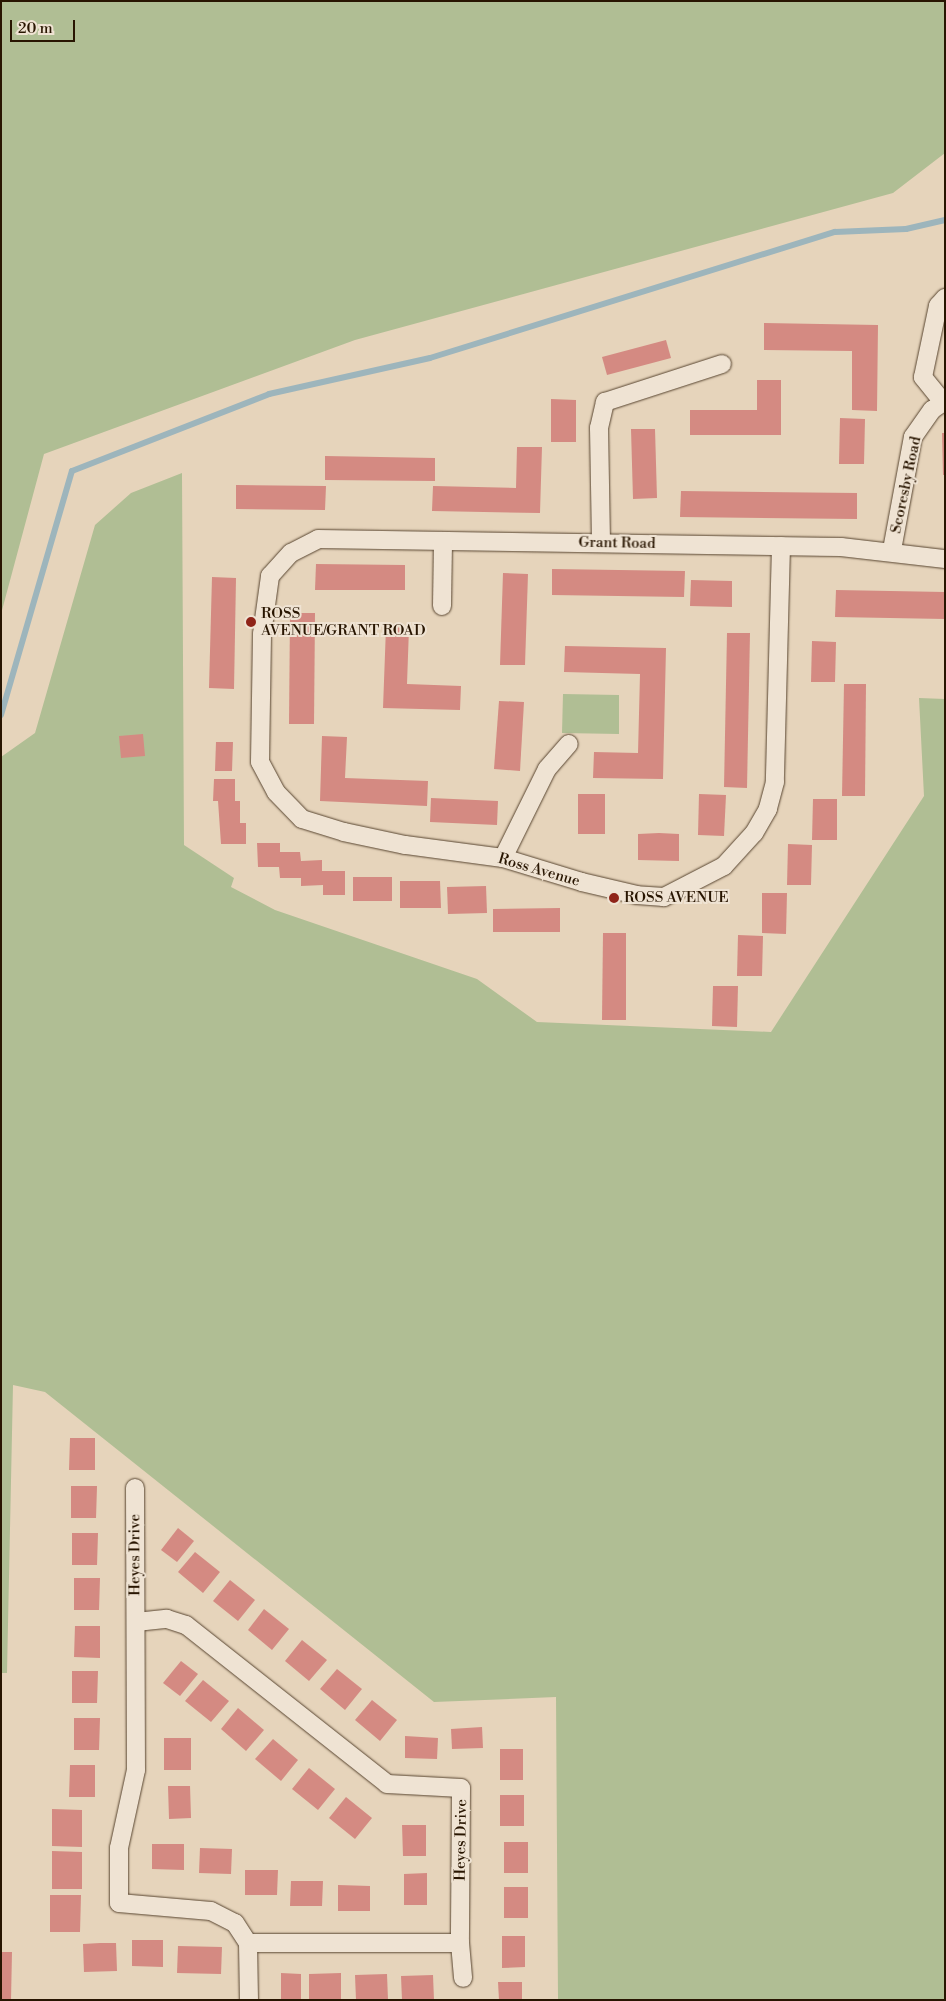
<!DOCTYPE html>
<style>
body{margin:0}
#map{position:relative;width:946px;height:2001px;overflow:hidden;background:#e6d4bb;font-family:"Libre Bodoni",serif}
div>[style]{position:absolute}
.green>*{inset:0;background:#b0be94}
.stream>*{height:6px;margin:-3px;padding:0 3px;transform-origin:3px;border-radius:3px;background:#9db5bc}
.building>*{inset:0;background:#d48a82}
.roads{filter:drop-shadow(0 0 1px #584530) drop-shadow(0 0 1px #584530)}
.minor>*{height:18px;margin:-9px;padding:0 9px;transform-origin:9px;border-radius:9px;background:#efe3d3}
.dots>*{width:14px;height:14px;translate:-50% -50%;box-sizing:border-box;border:2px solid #efe3d3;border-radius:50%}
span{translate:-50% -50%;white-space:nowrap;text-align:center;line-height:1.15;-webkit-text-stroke:4px #efe3d3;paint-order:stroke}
.street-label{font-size:15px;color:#281501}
.poi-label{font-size:15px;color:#281501}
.left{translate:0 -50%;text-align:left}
.frame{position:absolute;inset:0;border:2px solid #281501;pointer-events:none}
.scale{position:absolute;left:10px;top:20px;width:65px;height:22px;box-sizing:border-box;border:2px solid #281501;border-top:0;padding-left:6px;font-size:15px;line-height:18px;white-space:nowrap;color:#281501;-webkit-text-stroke:4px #efe3d3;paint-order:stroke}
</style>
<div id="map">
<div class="green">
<div style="clip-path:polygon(1px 1px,945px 1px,945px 153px,893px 193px,355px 340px,44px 454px,1px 614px)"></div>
<div style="clip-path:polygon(182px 473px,184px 845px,234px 878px,231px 887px,275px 910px,477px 979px,537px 1022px,771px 1032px,924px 796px,919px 698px,945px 699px,945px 2000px,558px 2000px,556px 1697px,434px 1702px,45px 1392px,13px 1385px,7px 1673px,1px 1673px,1px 757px,35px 733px,95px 525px,131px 493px)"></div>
<div style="clip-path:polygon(563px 694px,619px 695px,619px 734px,562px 733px)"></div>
</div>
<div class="stream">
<div style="left:1px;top:715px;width:254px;rotate:-73.8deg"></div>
<div style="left:72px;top:471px;width:212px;rotate:-21.3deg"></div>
<div style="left:269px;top:394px;width:165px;rotate:-12.6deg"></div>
<div style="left:430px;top:358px;width:424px;rotate:-17.3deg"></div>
<div style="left:835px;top:232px;width:71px;rotate:-2.4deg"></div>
<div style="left:906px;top:229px;width:40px;rotate:-13deg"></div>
</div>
<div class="building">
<div style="clip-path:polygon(764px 323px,878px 325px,877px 411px,852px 410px,852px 351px,764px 350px)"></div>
<div style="clip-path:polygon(666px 340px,671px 358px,607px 375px,602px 357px)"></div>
<div style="clip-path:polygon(757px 380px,781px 380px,781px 435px,690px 435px,690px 410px,757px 410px)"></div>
<div style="clip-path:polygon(551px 399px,576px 400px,576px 442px,551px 442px)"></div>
<div style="clip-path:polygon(840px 418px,865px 419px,864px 464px,839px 464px)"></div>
<div style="clip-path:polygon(631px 429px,655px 429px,657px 498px,633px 499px)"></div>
<div style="clip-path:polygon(942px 433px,945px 433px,945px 475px,943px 475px)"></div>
<div style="clip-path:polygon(517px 447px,542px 447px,540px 513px,432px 511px,433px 486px,516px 488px)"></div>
<div style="clip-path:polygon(325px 456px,435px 458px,435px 481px,325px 480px)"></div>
<div style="clip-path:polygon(236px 485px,326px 486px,325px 510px,236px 509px)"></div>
<div style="clip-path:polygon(681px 491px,857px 493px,857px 519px,680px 517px)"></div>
<div style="clip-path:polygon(316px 564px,405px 565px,405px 590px,315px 590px)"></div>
<div style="clip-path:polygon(552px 569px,685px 571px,684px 597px,552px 595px)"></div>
<div style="clip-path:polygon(503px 573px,528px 574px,525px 665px,500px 665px)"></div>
<div style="clip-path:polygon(212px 577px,236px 578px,234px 689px,209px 688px)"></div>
<div style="clip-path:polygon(691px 580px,732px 581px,732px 607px,690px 606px)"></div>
<div style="clip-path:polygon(836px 590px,945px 592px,945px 619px,835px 617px)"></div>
<div style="clip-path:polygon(290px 613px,315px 613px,314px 724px,289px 724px)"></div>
<div style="clip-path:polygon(386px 627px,409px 628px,407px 684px,461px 686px,460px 710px,383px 708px)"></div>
<div style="clip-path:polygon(727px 633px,750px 633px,747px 788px,724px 787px)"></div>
<div style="clip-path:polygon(812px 641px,836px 642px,835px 682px,811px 682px)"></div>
<div style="clip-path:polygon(565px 646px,666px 648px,663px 779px,593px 778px,594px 752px,638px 753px,640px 674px,564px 672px)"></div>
<div style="clip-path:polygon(844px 684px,866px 684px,865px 796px,842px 796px)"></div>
<div style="clip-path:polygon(499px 701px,524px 702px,520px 771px,494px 769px)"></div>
<div style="clip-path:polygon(143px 734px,145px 756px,121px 758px,119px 736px)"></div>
<div style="clip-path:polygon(322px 736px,347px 737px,345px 778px,428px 781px,427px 806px,320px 801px)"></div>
<div style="clip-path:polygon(216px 742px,233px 742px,232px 771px,215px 771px)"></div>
<div style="clip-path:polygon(214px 779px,235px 779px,235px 801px,240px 801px,240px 823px,246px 823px,246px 844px,221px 844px,218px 801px,213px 801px)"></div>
<div style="clip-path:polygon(578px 794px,605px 794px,605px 834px,578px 834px)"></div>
<div style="clip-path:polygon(699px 794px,726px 795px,724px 836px,698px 835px)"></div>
<div style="clip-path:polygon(431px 798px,498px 801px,497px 825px,430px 822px)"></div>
<div style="clip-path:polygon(813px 799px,837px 799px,837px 840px,812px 840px)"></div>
<div style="clip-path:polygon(659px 833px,679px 834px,679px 861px,638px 860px,638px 834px)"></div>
<div style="clip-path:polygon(257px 843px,280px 843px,280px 852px,300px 852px,301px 861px,322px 860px,322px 871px,345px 871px,345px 895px,323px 895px,323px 885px,301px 886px,301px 878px,280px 878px,279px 867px,258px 867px)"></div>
<div style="clip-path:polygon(788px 844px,812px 845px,811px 885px,787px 885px)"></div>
<div style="clip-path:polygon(353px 877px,392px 877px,392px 901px,353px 901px)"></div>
<div style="clip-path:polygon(400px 881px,440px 881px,441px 908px,400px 908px)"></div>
<div style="clip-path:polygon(486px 886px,487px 913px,448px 914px,447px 887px)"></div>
<div style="clip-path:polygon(762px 893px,787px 893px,786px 934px,762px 933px)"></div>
<div style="clip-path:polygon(560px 908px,560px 932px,493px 932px,493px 909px)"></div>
<div style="clip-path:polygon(603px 933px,626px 933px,626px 1020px,602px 1020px)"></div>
<div style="clip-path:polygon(738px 935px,763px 936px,762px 976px,737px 976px)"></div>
<div style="clip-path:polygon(713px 986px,738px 986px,737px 1027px,712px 1026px)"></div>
<div style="clip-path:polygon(70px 1438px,95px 1438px,95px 1470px,69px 1470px)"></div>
<div style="clip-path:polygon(71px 1486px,97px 1486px,96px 1518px,71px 1518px)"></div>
<div style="clip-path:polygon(178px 1528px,194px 1541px,177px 1562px,161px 1550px)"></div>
<div style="clip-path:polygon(72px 1533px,98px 1533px,97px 1565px,72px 1565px)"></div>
<div style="clip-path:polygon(195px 1552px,220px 1572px,203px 1593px,178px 1572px)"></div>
<div style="clip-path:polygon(74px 1578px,100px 1578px,99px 1610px,74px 1610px)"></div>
<div style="clip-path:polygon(230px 1580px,255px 1600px,238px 1621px,213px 1601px)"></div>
<div style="clip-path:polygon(264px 1609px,289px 1629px,272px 1650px,248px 1630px)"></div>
<div style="clip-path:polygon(75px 1626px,100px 1626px,100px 1658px,74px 1657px)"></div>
<div style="clip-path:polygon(302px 1640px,327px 1660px,309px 1681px,285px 1661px)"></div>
<div style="clip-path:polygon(181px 1661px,198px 1674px,180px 1696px,163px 1683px)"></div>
<div style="clip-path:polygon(337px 1669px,362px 1689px,345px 1710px,320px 1689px)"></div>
<div style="clip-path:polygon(72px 1671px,98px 1671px,97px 1703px,72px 1703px)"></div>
<div style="clip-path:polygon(203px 1680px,229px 1701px,211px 1722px,185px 1701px)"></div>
<div style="clip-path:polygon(372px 1700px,397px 1720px,380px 1741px,355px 1720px)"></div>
<div style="clip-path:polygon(238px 1708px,264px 1730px,246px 1751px,221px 1729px)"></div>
<div style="clip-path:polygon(74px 1718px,100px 1718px,99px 1750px,74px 1750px)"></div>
<div style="clip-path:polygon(482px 1727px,483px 1748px,452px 1749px,451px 1729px)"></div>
<div style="clip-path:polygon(405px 1736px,438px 1738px,437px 1759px,405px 1758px)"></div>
<div style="clip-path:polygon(164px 1738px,191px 1738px,191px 1770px,164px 1770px)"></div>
<div style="clip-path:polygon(273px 1739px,298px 1760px,281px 1781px,255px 1759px)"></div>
<div style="clip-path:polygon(500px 1749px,523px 1749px,523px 1780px,500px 1780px)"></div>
<div style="clip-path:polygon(70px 1765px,95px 1765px,95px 1797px,69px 1797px)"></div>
<div style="clip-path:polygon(309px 1768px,335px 1789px,318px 1810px,292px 1789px)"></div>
<div style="clip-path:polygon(168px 1786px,190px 1786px,191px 1818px,169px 1819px)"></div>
<div style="clip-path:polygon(500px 1795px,524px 1795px,524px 1826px,500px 1826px)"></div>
<div style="clip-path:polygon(346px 1797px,372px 1818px,355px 1839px,329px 1818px)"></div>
<div style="clip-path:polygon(52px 1809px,82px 1810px,82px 1847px,52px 1846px)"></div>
<div style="clip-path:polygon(402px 1825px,426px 1825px,426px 1856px,403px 1856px)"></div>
<div style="clip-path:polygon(504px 1842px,528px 1842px,528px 1873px,504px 1873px)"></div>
<div style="clip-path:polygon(152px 1844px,184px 1844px,184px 1870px,152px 1869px)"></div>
<div style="clip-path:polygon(200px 1848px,232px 1849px,231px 1874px,199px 1873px)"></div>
<div style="clip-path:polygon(52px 1851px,82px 1852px,82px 1889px,52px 1889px)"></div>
<div style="clip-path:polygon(245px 1870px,278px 1870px,277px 1895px,245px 1895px)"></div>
<div style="clip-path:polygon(427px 1873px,427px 1905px,404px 1905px,404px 1874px)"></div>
<div style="clip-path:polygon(291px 1881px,323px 1881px,322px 1906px,290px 1906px)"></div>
<div style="clip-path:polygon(338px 1885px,370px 1886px,370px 1911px,338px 1911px)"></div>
<div style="clip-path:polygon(504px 1887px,528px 1887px,528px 1918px,504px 1918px)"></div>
<div style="clip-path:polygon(50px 1895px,81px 1895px,80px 1932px,50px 1932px)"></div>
<div style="clip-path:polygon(502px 1936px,525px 1936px,525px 1967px,502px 1968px)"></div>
<div style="clip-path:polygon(132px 1940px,163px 1940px,163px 1967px,132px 1966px)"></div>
<div style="clip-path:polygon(100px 1943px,116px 1943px,117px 1971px,84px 1972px,83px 1944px)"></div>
<div style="clip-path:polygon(178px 1946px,222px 1947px,221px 1974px,177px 1973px)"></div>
<div style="clip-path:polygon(1px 1952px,12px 1952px,11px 2000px,1px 2000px)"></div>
<div style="clip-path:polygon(281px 1973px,301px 1974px,301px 2000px,281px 2000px)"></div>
<div style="clip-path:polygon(341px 1973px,341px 2000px,309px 2000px,309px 1974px)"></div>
<div style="clip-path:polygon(387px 1974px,388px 2000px,356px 2000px,355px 1975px)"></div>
<div style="clip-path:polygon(433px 1975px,434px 2000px,402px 2000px,401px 1976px)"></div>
<div style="clip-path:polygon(498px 1982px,522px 1982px,522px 2000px,499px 2000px)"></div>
</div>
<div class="roads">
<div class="minor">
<div style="left:943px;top:402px;width:32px;rotate:-129deg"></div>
<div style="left:923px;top:377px;width:73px;rotate:-78.1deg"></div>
<div style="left:938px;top:306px;width:11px;rotate:-49deg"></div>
<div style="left:601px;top:542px;width:114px;rotate:-91deg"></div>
<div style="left:599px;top:428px;width:27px;rotate:-77deg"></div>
<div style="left:605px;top:402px;width:123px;rotate:-18deg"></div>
<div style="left:781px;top:546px;width:236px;rotate:91.5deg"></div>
<div style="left:775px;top:782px;width:28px;rotate:105deg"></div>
<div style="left:768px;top:809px;width:28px;rotate:120deg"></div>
<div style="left:754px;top:833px;width:45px;rotate:132.3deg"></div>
<div style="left:724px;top:866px;width:68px;rotate:152.7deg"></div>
<div style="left:664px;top:897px;width:27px;rotate:-176deg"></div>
<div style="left:637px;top:895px;width:57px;rotate:-166.7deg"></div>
<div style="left:582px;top:882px;width:83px;rotate:-163.1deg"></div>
<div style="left:503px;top:858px;width:99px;rotate:-172.4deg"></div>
<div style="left:405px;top:845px;width:62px;rotate:-168deg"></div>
<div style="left:344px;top:832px;width:44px;rotate:-162.8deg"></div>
<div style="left:302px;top:819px;width:37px;rotate:-134deg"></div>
<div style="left:276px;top:792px;width:34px;rotate:-118deg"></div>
<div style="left:260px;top:762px;width:128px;rotate:-89.1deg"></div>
<div style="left:262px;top:634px;width:59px;rotate:-82.1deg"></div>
<div style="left:270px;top:576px;width:31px;rotate:-48deg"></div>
<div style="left:291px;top:553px;width:30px;rotate:-27deg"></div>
<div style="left:318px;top:539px;width:523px;rotate:0.88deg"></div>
<div style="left:841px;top:547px;width:105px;rotate:6.6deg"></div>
<div style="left:892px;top:550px;width:115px;rotate:-79.5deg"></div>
<div style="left:913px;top:437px;width:33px;rotate:-55deg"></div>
<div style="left:932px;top:410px;width:16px;rotate:-35deg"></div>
<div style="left:442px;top:606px;width:65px;rotate:-89.1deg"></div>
<div style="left:503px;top:858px;width:99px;rotate:-63.7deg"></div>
<div style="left:547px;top:769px;width:33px;rotate:-49deg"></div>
<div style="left:135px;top:1488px;width:282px;rotate:89.8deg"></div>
<div style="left:136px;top:1770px;width:80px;rotate:102.3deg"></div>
<div style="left:119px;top:1848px;width:55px;rotate:90deg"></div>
<div style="left:119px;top:1903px;width:92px;rotate:5deg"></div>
<div style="left:211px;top:1911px;width:27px;rotate:27deg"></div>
<div style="left:235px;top:1923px;width:24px;rotate:57deg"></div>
<div style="left:248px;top:1943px;width:57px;rotate:89deg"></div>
<div style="left:136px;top:1622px;width:31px;rotate:-6deg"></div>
<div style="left:167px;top:1619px;width:20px;rotate:18deg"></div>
<div style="left:186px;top:1625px;width:256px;rotate:38.3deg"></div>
<div style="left:387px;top:1784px;width:74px;rotate:3.1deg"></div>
<div style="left:461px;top:1788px;width:155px;rotate:90.4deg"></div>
<div style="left:460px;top:1943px;width:35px;rotate:85deg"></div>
<div style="left:248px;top:1943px;width:212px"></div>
</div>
</div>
<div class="dots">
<div style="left:251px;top:622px;background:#8f2418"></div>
<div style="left:614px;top:898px;background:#8f2418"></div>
</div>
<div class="street-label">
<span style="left:906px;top:485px;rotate:-78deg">Scoresby Road</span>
<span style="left:617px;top:543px;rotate:1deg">Grant Road</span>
<span style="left:539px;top:870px;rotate:16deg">Ross Avenue</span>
<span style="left:135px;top:1555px;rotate:-90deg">Heyes Drive</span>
<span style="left:461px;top:1840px;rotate:-89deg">Heyes Drive</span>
</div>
<div class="poi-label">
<span class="left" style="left:261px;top:622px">ROSS<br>AVENUE/GRANT ROAD</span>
<span class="left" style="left:624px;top:898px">ROSS AVENUE</span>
</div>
<div class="frame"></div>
<div class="scale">20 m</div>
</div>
